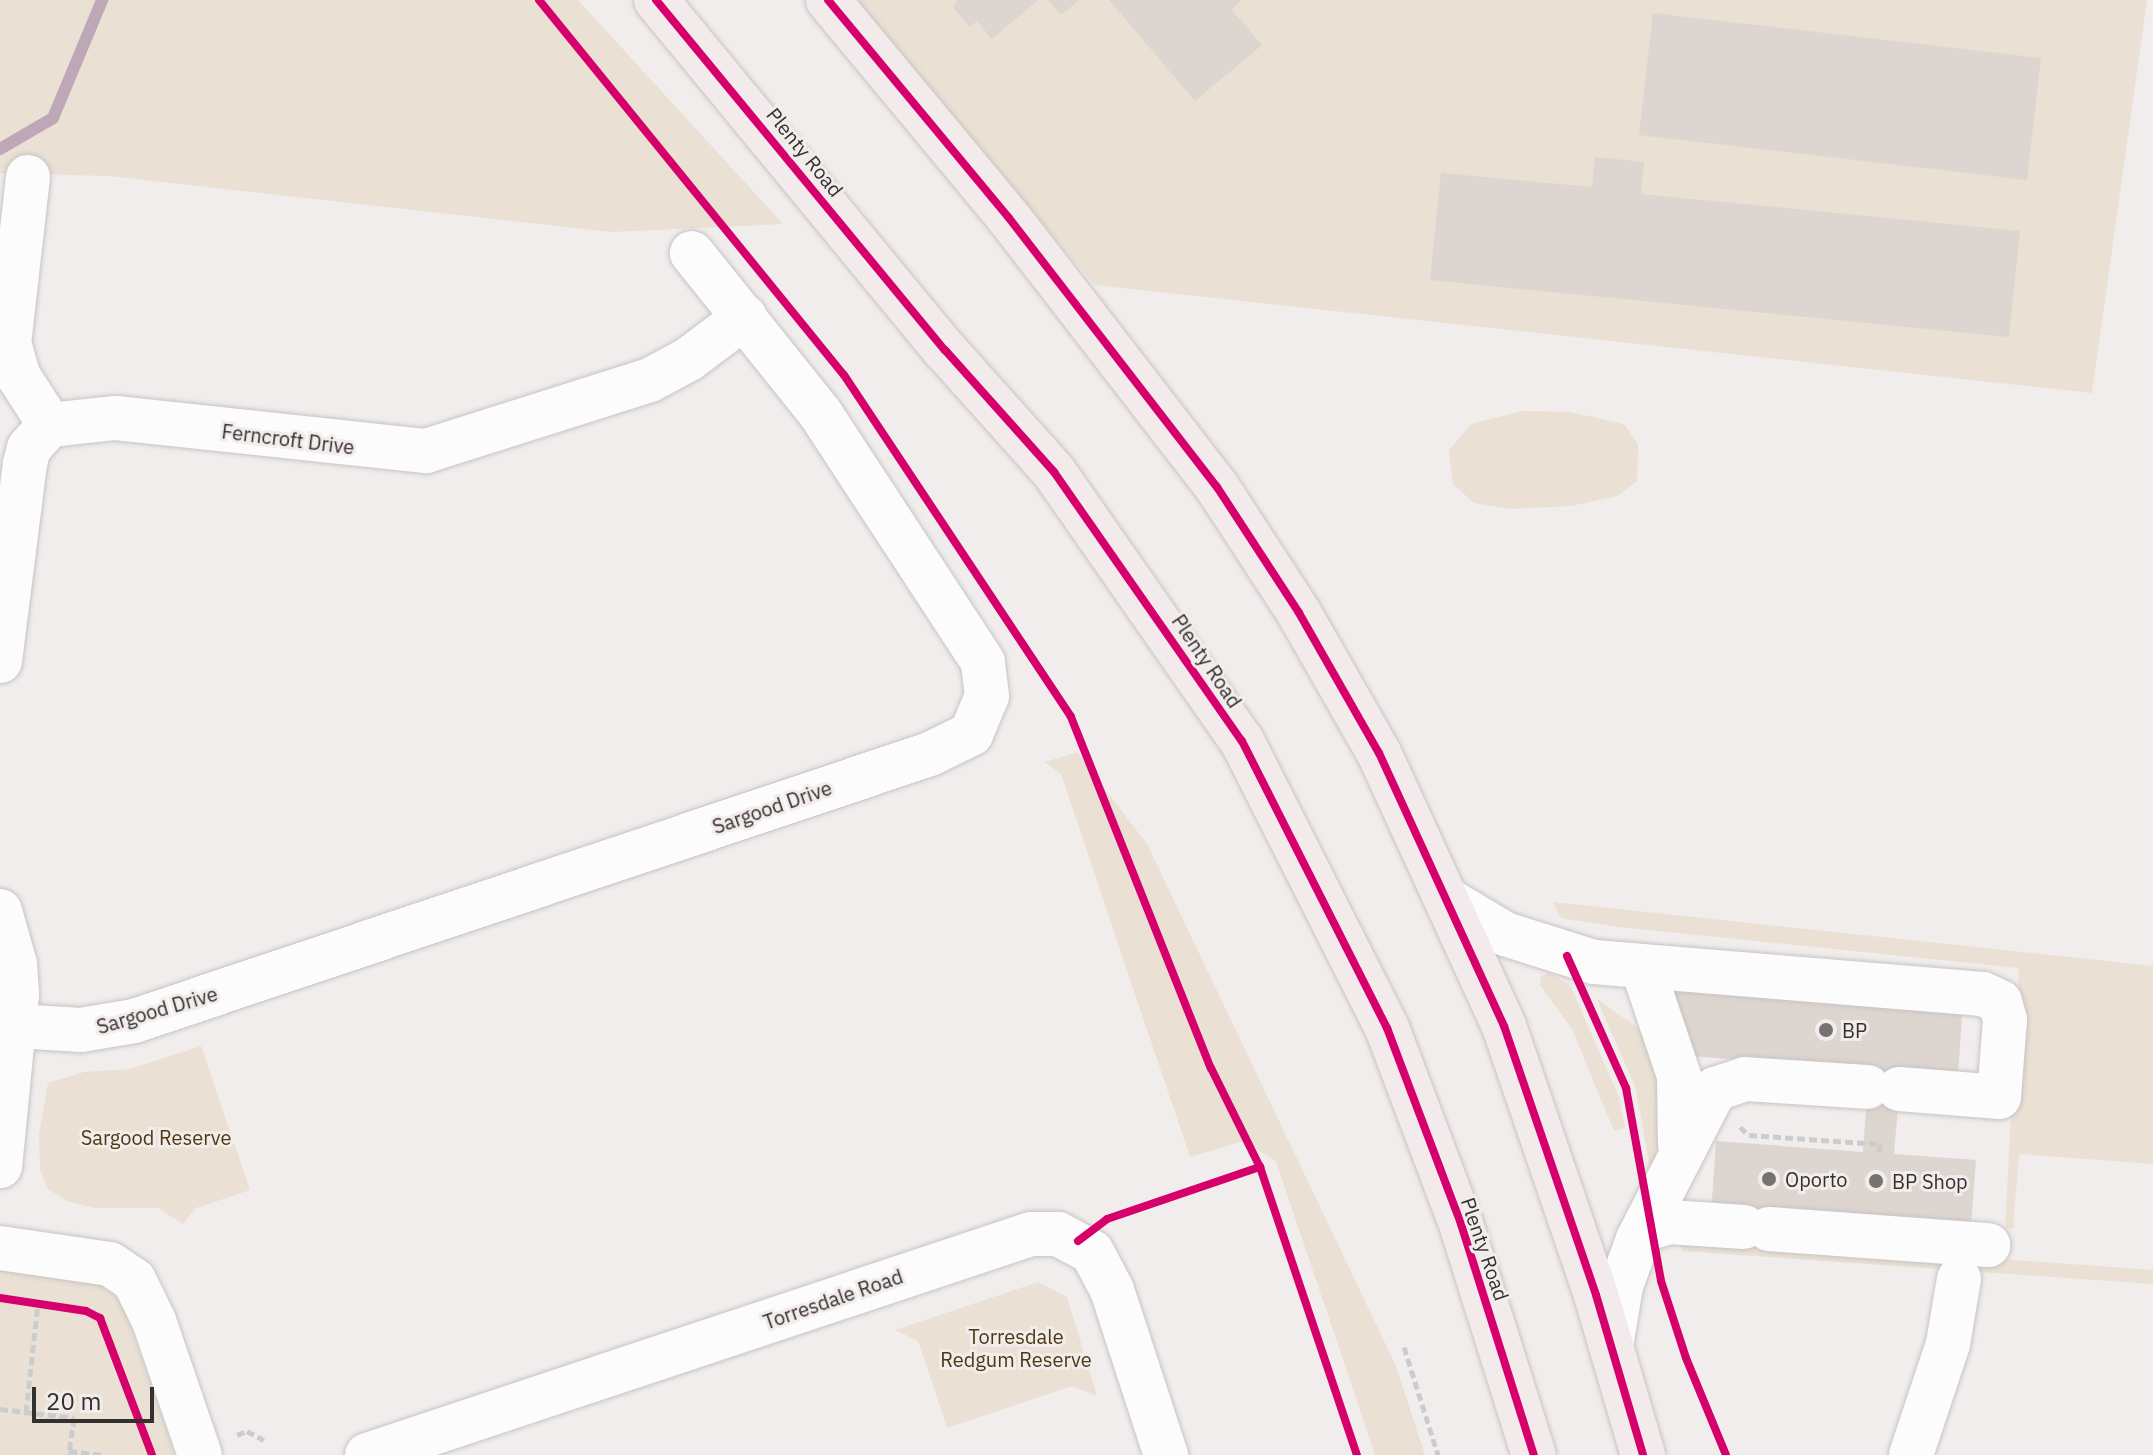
<!DOCTYPE html>
<style>
body{margin:0}
#map{position:relative;width:2153px;height:1455px;overflow:hidden;background:#f1edec;font-family:"IBM Plex Sans",sans-serif}
div>[style]{position:absolute}
.green>*{inset:0;background:#eae0d3}
.stream>*{height:12px;margin:-6px;padding:0 6px;transform-origin:6px;border-radius:6px;background:#bea8b7}
.building>*{inset:0;background:#ddd5d0}
.path>*{height:5px;margin-top:-2.5px;transform-origin:0;background:repeating-linear-gradient(90deg,#cdcccc 0 8px,transparent 0 12px)}
.roads{filter:drop-shadow(0 0 2px #c7c4c3) drop-shadow(0 0 2px #c7c4c3)}
.minor>*{height:44px;margin:-22px;padding:0 22px;transform-origin:22px;border-radius:22px;background:#fdfcfc}
.highway>*{height:44px;margin:-22px;padding:0 22px;transform-origin:22px;border-radius:22px;background:#f3eaec}
.cycleway>*{height:8px;margin:-4px;padding:0 4px;transform-origin:4px;border-radius:4px;background:#d6006c}
.dots>*{width:22px;height:22px;translate:-50% -50%;box-sizing:border-box;border:4px solid #f2eceb;border-radius:50%}
span{translate:-50% -50%;white-space:nowrap;text-align:center;line-height:1.15;-webkit-text-stroke:6px #f2eceb;paint-order:stroke}
.street-label{font-size:20px;color:#333030}
.poi-label{font-size:20px;color:#333030}
.left{translate:0 -50%;text-align:left}
.park-label{font-size:20px;color:#4e3811}
.scale{position:absolute;left:32px;top:1387px;width:122px;height:36px;box-sizing:border-box;border:4px solid #333030;border-top:0;padding-left:10px;font-size:24px;line-height:28px;white-space:nowrap;color:#333030;-webkit-text-stroke:6px #f2eceb;paint-order:stroke}
</style>
<div id="map">
<div class="green">
<div style="clip-path:polygon(0 0,578px 0,783px 224px,611px 232px,109px 176px,0 173px)"></div>
<div style="clip-path:polygon(848px 0,2147px 0,2092px 393px,1095px 285px)"></div>
<div style="clip-path:polygon(1522px 411px,1570px 412px,1624px 424px,1638px 444px,1637px 481px,1617px 496px,1571px 506px,1510px 509px,1474px 503px,1453px 484px,1449px 450px,1471px 424px)"></div>
<div style="clip-path:polygon(1077px 752px,1147px 844px,1395px 1364px,1425px 1455px,1375px 1455px,1276px 1161px,1244px 1141px,1190px 1157px,1061px 774px,1045px 762px)"></div>
<div style="clip-path:polygon(1553px 902px,2153px 966px,2153px 1164px,2019px 1154px,2013px 1229px,2005px 1228px,2019px 968px,1619px 927px,1561px 918px)"></div>
<div style="clip-path:polygon(1549px 973px,1570px 985px,1619px 1097px,1625px 1128px,1614px 1131px,1572px 1029px,1540px 985px,1541px 976px)"></div>
<div style="clip-path:polygon(1597px 999px,1638px 1028px,1658px 1053px,1662px 1129px,1651px 1174px,1636px 1089px)"></div>
<div style="clip-path:polygon(201px 1046px,250px 1190px,196px 1208px,183px 1224px,158px 1208px,95px 1208px,67px 1201px,48px 1189px,40px 1169px,39px 1134px,48px 1083px,84px 1072px,130px 1069px)"></div>
<div style="clip-path:polygon(1679px 1236px,2153px 1270px,2153px 1284px,1682px 1251px)"></div>
<div style="clip-path:polygon(0 1270px,99px 1283px,122px 1302px,175px 1455px,0 1455px)"></div>
<div style="clip-path:polygon(1038px 1282px,1067px 1297px,1097px 1396px,1072px 1386px,947px 1428px,918px 1341px,895px 1330px)"></div>
</div>
<div class="stream">
<div style="left:0;top:149px;width:61px;rotate:-30.3deg"></div>
<div style="left:53px;top:118px;width:128px;rotate:-67.4deg"></div>
</div>
<div class="building">
<div style="clip-path:polygon(958px 0,1038px 0,992px 39px,977px 21px,970px 27px,953px 7px)"></div>
<div style="clip-path:polygon(1048px 0,1079px 0,1061px 15px)"></div>
<div style="clip-path:polygon(1109px 0,1241px 0,1232px 10px,1262px 45px,1195px 101px)"></div>
<div style="clip-path:polygon(1653px 13px,2041px 58px,2027px 180px,1639px 135px)"></div>
<div style="clip-path:polygon(1595px 157px,1644px 162px,1641px 194px,2020px 231px,2009px 337px,1430px 280px,1441px 173px,1592px 187px)"></div>
<div style="clip-path:polygon(1663px 980px,1963px 1001px,1958px 1075px,1901px 1071px,1894px 1154px,1976px 1160px,1971px 1225px,1876px 1221px,1876px 1215px,1863px 1214px,1862px 1226px,1711px 1214px,1716px 1141px,1863px 1152px,1869px 1069px,1689px 1056px)"></div>
</div>
<div class="path">
<div style="left:1740px;top:1127px;width:12px;rotate:42deg"></div>
<div style="left:1749px;top:1135px;width:131px;rotate:3.9deg"></div>
<div style="left:1880px;top:1144px;width:9px;rotate:96deg"></div>
<div style="left:1404px;top:1347px;width:113px;rotate:72.5deg"></div>
<div style="left:0;top:1409px;width:75px;rotate:6.9deg"></div>
<div style="left:74px;top:1418px;width:37px;rotate:98deg"></div>
<div style="left:26px;top:1412px;width:109px;rotate:-83.7deg"></div>
<div style="left:237px;top:1435px;width:11px;rotate:-22deg"></div>
<div style="left:247px;top:1431px;width:19px;rotate:28deg"></div>
<div style="left:69px;top:1451px;width:35px;rotate:7deg"></div>
</div>
<div class="roads">
<div class="minor">
<div style="left:28px;top:177px;width:167px;rotate:96.5deg"></div>
<div style="left:9px;top:343px;width:35px;rotate:74deg"></div>
<div style="left:19px;top:377px;width:57px;rotate:57.1deg"></div>
<div style="left:0;top:661px;width:199px;rotate:-82.8deg"></div>
<div style="left:25px;top:464px;width:16px;rotate:-76deg"></div>
<div style="left:29px;top:448px;width:31px;rotate:-48deg"></div>
<div style="left:50px;top:425px;width:66px;rotate:-6.1deg"></div>
<div style="left:116px;top:418px;width:312px;rotate:6.1deg"></div>
<div style="left:426px;top:451px;width:235px;rotate:-17.6deg"></div>
<div style="left:650px;top:380px;width:44px;rotate:-28.3deg"></div>
<div style="left:689px;top:359px;width:70px;rotate:-36.9deg"></div>
<div style="left:1450px;top:901px;width:64px;rotate:31deg"></div>
<div style="left:1505px;top:934px;width:93px;rotate:17.5deg"></div>
<div style="left:1594px;top:962px;width:390px;rotate:4.7deg"></div>
<div style="left:1983px;top:994px;width:19px;rotate:25deg"></div>
<div style="left:2000px;top:1002px;width:19px;rotate:74deg"></div>
<div style="left:2005px;top:1020px;width:77px;rotate:94.5deg"></div>
<div style="left:1999px;top:1097px;width:100px;rotate:-175.4deg"></div>
<div style="left:0;top:911px;width:55px;rotate:74.2deg"></div>
<div style="left:15px;top:964px;width:30px;rotate:86deg"></div>
<div style="left:17px;top:994px;width:173px;rotate:95.6deg"></div>
<div style="left:1643px;top:969px;width:113px;rotate:71.4deg"></div>
<div style="left:1679px;top:1076px;width:68px;rotate:89.2deg"></div>
<div style="left:16px;top:1026px;width:65px;rotate:3.5deg"></div>
<div style="left:81px;top:1030px;width:54px;rotate:-9.6deg"></div>
<div style="left:134px;top:1021px;width:840px;rotate:-18.54deg"></div>
<div style="left:930px;top:754px;width:46px;rotate:-26deg"></div>
<div style="left:971px;top:734px;width:41px;rotate:-67.2deg"></div>
<div style="left:987px;top:696px;width:34px;rotate:-97deg"></div>
<div style="left:983px;top:662px;width:298px;rotate:-123.2deg"></div>
<div style="left:820px;top:413px;width:205px;rotate:-128.7deg"></div>
<div style="left:1769px;top:1229px;width:220px;rotate:4.2deg"></div>
<div style="left:1643px;top:1230px;width:27px;rotate:-17deg"></div>
<div style="left:1669px;top:1222px;width:75px;rotate:3.8deg"></div>
<div style="left:0;top:1248px;width:111px;rotate:8.3deg"></div>
<div style="left:110px;top:1264px;width:29px;rotate:34deg"></div>
<div style="left:134px;top:1280px;width:46px;rotate:64deg"></div>
<div style="left:154px;top:1321px;width:142px;rotate:71.1deg"></div>
<div style="left:1611px;top:1346px;width:61px;rotate:-80.5deg"></div>
<div style="left:1621px;top:1286px;width:50px;rotate:-70.1deg"></div>
<div style="left:1638px;top:1239px;width:169px;rotate:-62.8deg"></div>
<div style="left:1715px;top:1089px;width:32px;rotate:-18deg"></div>
<div style="left:1745px;top:1079px;width:123px;rotate:3.7deg"></div>
<div style="left:367px;top:1455px;width:700px;rotate:-18.41deg"></div>
<div style="left:1031px;top:1234px;width:27px"></div>
<div style="left:1058px;top:1234px;width:38px;rotate:28deg"></div>
<div style="left:1092px;top:1252px;width:43px;rotate:62.2deg"></div>
<div style="left:1112px;top:1290px;width:174px;rotate:71.9deg"></div>
<div style="left:1911px;top:1455px;width:117px;rotate:-71.6deg"></div>
<div style="left:1948px;top:1344px;width:66px;rotate:-80.4deg"></div>
</div>
<div class="highway">
<div style="left:656px;top:0;width:454px;rotate:50.5deg"></div>
<div style="left:945px;top:350px;width:164px;rotate:48.2deg"></div>
<div style="left:1054px;top:472px;width:328px;rotate:55.1deg"></div>
<div style="left:1242px;top:741px;width:322px;rotate:63.2deg"></div>
<div style="left:1387px;top:1028px;width:210px;rotate:69.3deg"></div>
<div style="left:1461px;top:1224px;width:242px;rotate:72.5deg"></div>
<div style="left:828px;top:0;width:283px;rotate:50.3deg"></div>
<div style="left:1009px;top:218px;width:340px;rotate:52.3deg"></div>
<div style="left:1217px;top:487px;width:150px;rotate:56.9deg"></div>
<div style="left:1299px;top:613px;width:161px;rotate:60.3deg"></div>
<div style="left:1379px;top:753px;width:300px;rotate:65.4deg"></div>
<div style="left:1504px;top:1026px;width:284px;rotate:71.1deg"></div>
<div style="left:1596px;top:1295px;width:167px;rotate:73.6deg"></div>
</div>
</div>
<div class="cycleway">
<div style="left:539px;top:0;width:483px;rotate:50.9deg"></div>
<div style="left:844px;top:375px;width:410px;rotate:56.4deg"></div>
<div style="left:1071px;top:717px;width:378px;rotate:68.3deg"></div>
<div style="left:1211px;top:1068px;width:110px;rotate:63.7deg"></div>
<div style="left:656px;top:0;width:454px;rotate:50.5deg"></div>
<div style="left:945px;top:350px;width:164px;rotate:48.2deg"></div>
<div style="left:1054px;top:472px;width:328px;rotate:55.1deg"></div>
<div style="left:1242px;top:741px;width:322px;rotate:63.2deg"></div>
<div style="left:1387px;top:1028px;width:210px;rotate:69.3deg"></div>
<div style="left:1461px;top:1224px;width:242px;rotate:72.5deg"></div>
<div style="left:828px;top:0;width:283px;rotate:50.3deg"></div>
<div style="left:1009px;top:218px;width:340px;rotate:52.3deg"></div>
<div style="left:1217px;top:487px;width:150px;rotate:56.9deg"></div>
<div style="left:1299px;top:613px;width:161px;rotate:60.3deg"></div>
<div style="left:1379px;top:753px;width:300px;rotate:65.4deg"></div>
<div style="left:1504px;top:1026px;width:284px;rotate:71.1deg"></div>
<div style="left:1596px;top:1295px;width:167px;rotate:73.6deg"></div>
<div style="left:1567px;top:956px;width:145px;rotate:65.9deg"></div>
<div style="left:1626px;top:1088px;width:196px;rotate:79.7deg"></div>
<div style="left:1661px;top:1281px;width:81px;rotate:72deg"></div>
<div style="left:1686px;top:1358px;width:105px;rotate:67.6deg"></div>
<div style="left:1078px;top:1241px;width:36px;rotate:-37deg"></div>
<div style="left:1107px;top:1219px;width:162px;rotate:-18.8deg"></div>
<div style="left:1260px;top:1167px;width:304px;rotate:71.4deg"></div>
<div style="left:0;top:1298px;width:87px;rotate:8.6deg"></div>
<div style="left:86px;top:1311px;width:16px;rotate:27deg"></div>
<div style="left:100px;top:1318px;width:147px;rotate:69.2deg"></div>
</div>
<div class="dots">
<div style="left:1826px;top:1030px;background:#767272"></div>
<div style="left:1769px;top:1179px;background:#767272"></div>
<div style="left:1876px;top:1181px;background:#767272"></div>
</div>
<div class="street-label">
<span style="left:805px;top:152px;rotate:51deg">Plenty Road</span>
<span style="left:288px;top:439px;rotate:7deg">Ferncroft Drive</span>
<span style="left:1207px;top:661px;rotate:56deg">Plenty Road</span>
<span style="left:772px;top:807px;rotate:-19deg">Sargood Drive</span>
<span style="left:157px;top:1010px;rotate:-16deg">Sargood Drive</span>
<span style="left:1485px;top:1249px;rotate:71deg">Plenty Road</span>
<span style="left:833px;top:1299px;rotate:-19deg">Torresdale Road</span>
</div>
<div class="poi-label">
<span class="left" style="left:1842px;top:1030px">BP</span>
<span class="left" style="left:1785px;top:1179px">Oporto</span>
<span class="left" style="left:1892px;top:1181px">BP Shop</span>
</div>
<div class="park-label">
<span style="left:156px;top:1137px">Sargood Reserve</span>
<span style="left:1016px;top:1348px">Torresdale<br>Redgum Reserve</span>
</div>
<div class="scale">20 m</div>
</div>
